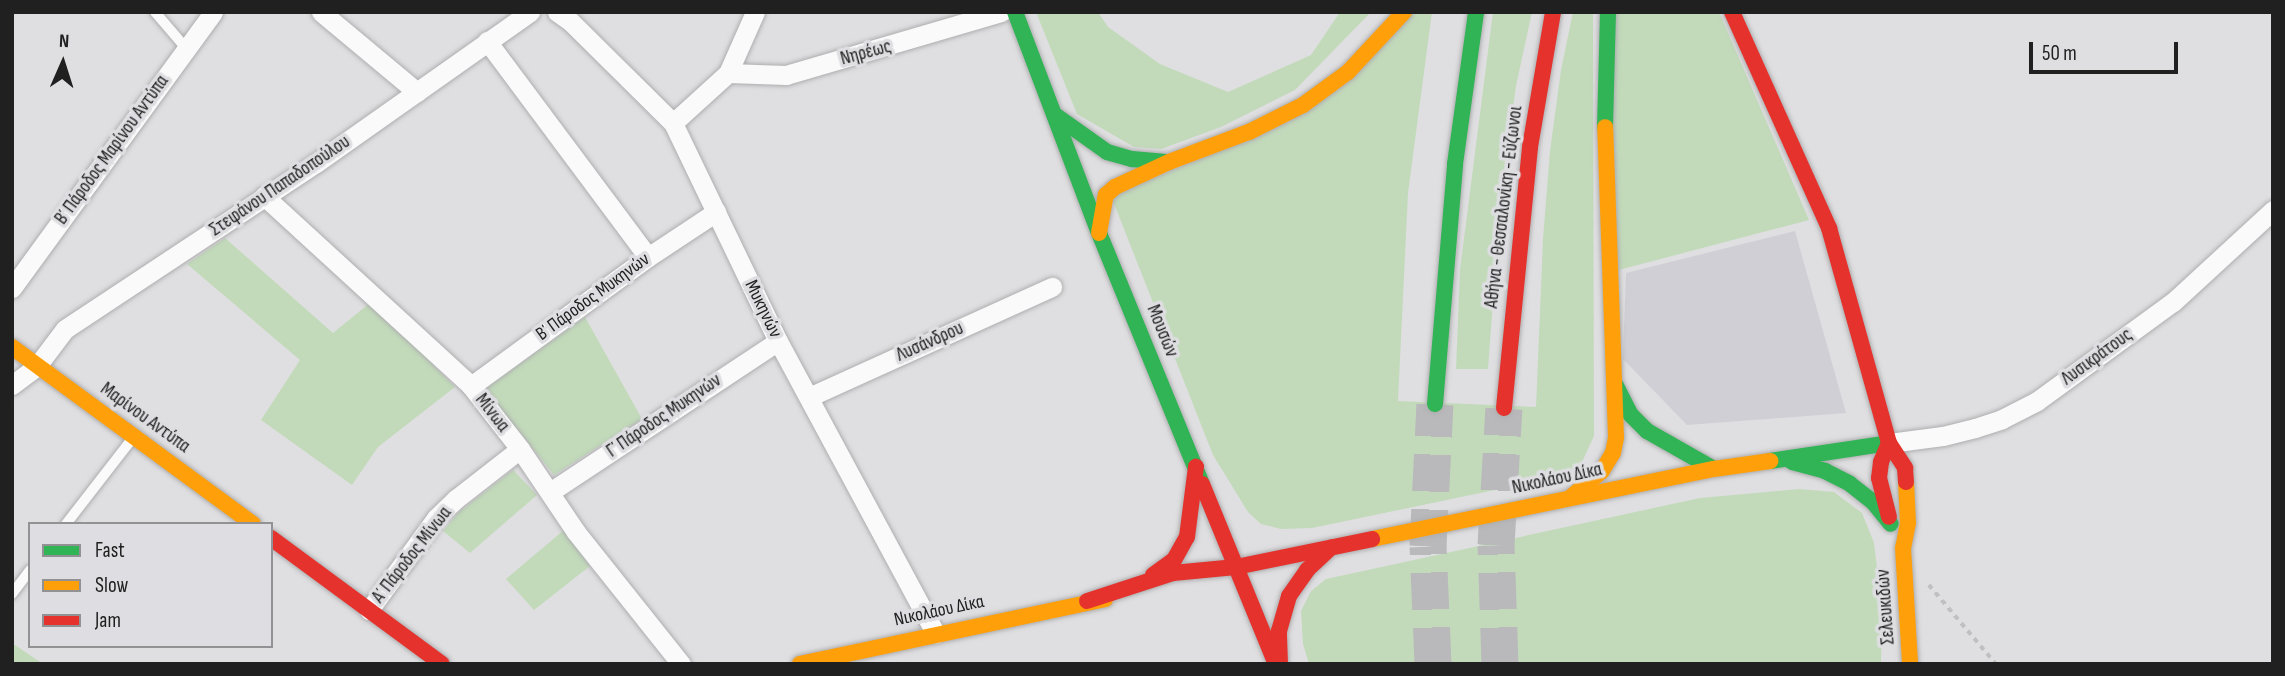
<!DOCTYPE html>
<meta charset="utf-8">
<style>
body{margin:0}
#map{position:relative;width:2285px;height:676px;overflow:hidden;background:#dfdfe1;font-family:"Sofia Sans Condensed",sans-serif}
div>[style]{position:absolute}
.built>*{inset:0;background:#d0cfd6}
.green>*{inset:0;background:#c2daba}
.highway-tunnel>*{height:37px;margin-top:-18.5px;transform-origin:0;background:repeating-linear-gradient(90deg,#b9b9bb 0 37px,transparent 0 55px)}
.path>*{height:3.5px;margin-top:-1.75px;transform-origin:0;background:repeating-linear-gradient(90deg,#c0c0c0 0 5px,transparent 0 10px)}
.roads{filter:drop-shadow(0 0 2px #aeaeb0) drop-shadow(0 0 2px #aeaeb0)}
.lane>*{height:10px;margin:-5px;padding:0 5px;transform-origin:5px;border-radius:5px;background:#fafafa}
.street>*{height:19px;margin:-9.5px;padding:0 9.5px;transform-origin:9.5px;border-radius:9.5px;background:#fafafa}
.fast>*{height:16px;margin:-8px;padding:0 8px;transform-origin:8px;border-radius:8px;background:#30b455}
.slow>*{height:16px;margin:-8px;padding:0 8px;transform-origin:8px;border-radius:8px;background:#ff9f0a}
.jam>*{height:16px;margin:-8px;padding:0 8px;transform-origin:8px;border-radius:8px;background:#e5322d}
span{translate:-50% -50%;white-space:nowrap;text-align:center;line-height:1.15;-webkit-text-stroke:7px #dedee2;paint-order:stroke}
.street-label{font-size:19px;color:#202021}
.frame{position:absolute;inset:0;border:14px solid #202021;pointer-events:none}
.legend{position:absolute;left:28px;top:522px;width:245px;height:126px;box-sizing:border-box;background:#dedee2;border:2px solid #929295;margin:0;padding:9px 12px;list-style:none;font-size:21px;color:#202021}
.legend li{display:flex;align-items:center;gap:14px;height:35px}
.legend b{width:35px;border:2px solid #929295}
.north{position:absolute;left:28px;top:28px;width:70px;height:70px;-webkit-text-stroke:5px #dedee2;paint-order:stroke;rotate:3deg;font-size:19px;font-weight:700;line-height:28px;text-align:center;color:#202021}
.north::after{content:'';display:block;margin:auto;width:24px;height:32px;background:#202021;clip-path:polygon(50% 0,100% 100%,50% 72%,0 100%)}
.scale{position:absolute;left:2029px;top:42px;width:149px;height:32px;box-sizing:border-box;border:4px solid #202021;border-top:0;padding-left:9px;font-size:21px;line-height:24px;white-space:nowrap;color:#202021;-webkit-text-stroke:5px #dedee2;paint-order:stroke}
</style>
<div id="map">
<div class="built">
<div style="clip-path:polygon(1795px 231px,1846px 413px,1687px 425px,1623px 359px,1626px 273px)"></div>
</div>
<div class="green">
<div style="clip-path:polygon(1036px 12px,1098px 12px,1108px 27px,1160px 64px,1228px 92px,1311px 55px,1340px 12px,1371px 12px,1295px 90px,1221px 127px,1161px 149px,1134px 147px,1077px 114px)"></div>
<div style="clip-path:polygon(1401px 12px,1432px 12px,1408px 193px,1398px 401px,1536px 407px,1543px 239px,1550px 151px,1561px 70px,1573px 12px,1593px 12px,1594px 436px,1582px 462px,1567px 475px,1312px 528px,1281px 529px,1261px 524px,1248px 512px,1213px 455px,1111px 196px,1289px 122px)"></div>
<div style="clip-path:polygon(1493px 12px,1532px 12px,1516px 86px,1501px 193px,1488px 369px,1456px 369px,1460px 270px)"></div>
<div style="clip-path:polygon(1605px 12px,1719px 12px,1809px 220px,1611px 272px)"></div>
<div style="clip-path:polygon(225px 238px,333px 333px,371px 302px,455px 387px,378px 447px,352px 485px,261px 420px,300px 360px,187px 264px)"></div>
<div style="clip-path:polygon(585px 317px,642px 419px,554px 475px,485px 389px)"></div>
<div style="clip-path:polygon(513px 470px,537px 495px,470px 553px,443px 531px,459px 512px)"></div>
<div style="clip-path:polygon(1799px 489px,1834px 492px,1862px 513px,1874px 543px,1882px 611px,1881px 664px,1309px 664px,1303px 644px,1301px 611px,1311px 591px,1326px 579px,1700px 498px)"></div>
<div style="clip-path:polygon(564px 530px,590px 566px,534px 610px,506px 579px)"></div>
<div style="clip-path:polygon(12px 643px,43px 664px,12px 664px)"></div>
</div>
<div class="highway-tunnel">
<div style="left:1433px;top:664px;width:118px;rotate:-92.4deg"></div>
<div style="left:1428px;top:546px;width:142px;rotate:-87.2deg"></div>
<div style="left:1500px;top:664px;width:119px;rotate:-91.9deg"></div>
<div style="left:1496px;top:545px;width:137px;rotate:-86.7deg"></div>
</div>
<div class="path">
<div style="left:1929px;top:585px;width:104px;rotate:49.7deg"></div>
</div>
<div class="roads">
<div class="lane">
<div style="left:155px;top:12px;width:48px;rotate:49.3deg"></div>
<div style="left:66px;top:524px;width:108px;rotate:-52.2deg"></div>
<div style="left:12px;top:594px;width:30px;rotate:-53deg"></div>
</div>
<div class="street">
<div style="left:321px;top:12px;width:125px;rotate:39.8deg"></div>
<div style="left:557px;top:12px;width:16px;rotate:35deg"></div>
<div style="left:570px;top:21px;width:145px;rotate:44.7deg"></div>
<div style="left:673px;top:123px;width:242px;rotate:64.3deg"></div>
<div style="left:778px;top:341px;width:332px;rotate:61.7deg"></div>
<div style="left:487px;top:41px;width:269px;rotate:53.3deg"></div>
<div style="left:728px;top:73px;width:58px;rotate:2deg"></div>
<div style="left:786px;top:75px;width:224px;rotate:-16.3deg"></div>
<div style="left:673px;top:123px;width:74px;rotate:-42.3deg"></div>
<div style="left:728px;top:73px;width:67px;rotate:-66.1deg"></div>
<div style="left:264px;top:196px;width:281px;rotate:42.5deg"></div>
<div style="left:471px;top:386px;width:80px;rotate:52.1deg"></div>
<div style="left:520px;top:449px;width:100px;rotate:56deg"></div>
<div style="left:576px;top:532px;width:169px;rotate:51.5deg"></div>
<div style="left:12px;top:288px;width:341px;rotate:-53.9deg"></div>
<div style="left:12px;top:385px;width:31px;rotate:-37deg"></div>
<div style="left:37px;top:366px;width:46px;rotate:-52.9deg"></div>
<div style="left:65px;top:329px;width:301px;rotate:-33.5deg"></div>
<div style="left:316px;top:163px;width:262px;rotate:-35.2deg"></div>
<div style="left:471px;top:386px;width:219px;rotate:-36.1deg"></div>
<div style="left:648px;top:257px;width:82px;rotate:-33.5deg"></div>
<div style="left:809px;top:397px;width:267px;rotate:-24.4deg"></div>
<div style="left:1889px;top:443px;width:54px;rotate:-7.4deg"></div>
<div style="left:1943px;top:436px;width:33px;rotate:-14deg"></div>
<div style="left:1975px;top:428px;width:28px;rotate:-18deg"></div>
<div style="left:2002px;top:419px;width:39px;rotate:-27deg"></div>
<div style="left:2037px;top:401px;width:168px;rotate:-36.1deg"></div>
<div style="left:2173px;top:302px;width:136px;rotate:-42.6deg"></div>
<div style="left:550px;top:492px;width:273px;rotate:-33.5deg"></div>
<div style="left:369px;top:610px;width:114px;rotate:-53.9deg"></div>
<div style="left:436px;top:518px;width:28px;rotate:-44deg"></div>
<div style="left:456px;top:499px;width:81px;rotate:-38deg"></div>
</div>
<div class="fast">
<div style="left:1015px;top:12px;width:236px;rotate:69.2deg"></div>
<div style="left:1099px;top:233px;width:271px;rotate:67.7deg"></div>
<div style="left:1055px;top:115px;width:64px;rotate:35.4deg"></div>
<div style="left:1107px;top:152px;width:26px;rotate:16deg"></div>
<div style="left:1132px;top:159px;width:37px;rotate:5deg"></div>
<div style="left:1605px;top:127px;width:115px;rotate:-88.5deg"></div>
<div style="left:1615px;top:384px;width:35px;rotate:63deg"></div>
<div style="left:1631px;top:415px;width:23px;rotate:45deg"></div>
<div style="left:1647px;top:431px;width:77px;rotate:29.6deg"></div>
<div style="left:1435px;top:404px;width:241px;rotate:-85.2deg"></div>
<div style="left:1455px;top:164px;width:153px;rotate:-82.1deg"></div>
<div style="left:1770px;top:461px;width:120px;rotate:-8.6deg"></div>
<div style="left:1792px;top:462px;width:34px;rotate:15deg"></div>
<div style="left:1825px;top:471px;width:28px;rotate:27deg"></div>
<div style="left:1850px;top:484px;width:29px;rotate:38deg"></div>
<div style="left:1873px;top:502px;width:28px;rotate:51deg"></div>
</div>
<div class="slow">
<div style="left:1099px;top:233px;width:39px;rotate:-80deg"></div>
<div style="left:1106px;top:195px;width:12px;rotate:-42deg"></div>
<div style="left:1115px;top:187px;width:60px;rotate:-24.8deg"></div>
<div style="left:1169px;top:162px;width:85px;rotate:-20.6deg"></div>
<div style="left:1249px;top:132px;width:60px;rotate:-26.6deg"></div>
<div style="left:1303px;top:105px;width:56px;rotate:-36.3deg"></div>
<div style="left:1348px;top:72px;width:82px;rotate:-47deg"></div>
<div style="left:12px;top:347px;width:299px;rotate:36.3deg"></div>
<div style="left:1906px;top:482px;width:41px;rotate:87.2deg"></div>
<div style="left:1908px;top:523px;width:25px;rotate:101deg"></div>
<div style="left:1903px;top:548px;width:116px;rotate:86.5deg"></div>
<div style="left:1571px;top:497px;width:40px;rotate:-40deg"></div>
<div style="left:1602px;top:471px;width:21px;rotate:-59deg"></div>
<div style="left:1613px;top:453px;width:16px;rotate:-79deg"></div>
<div style="left:1616px;top:437px;width:310px;rotate:-92deg"></div>
<div style="left:1372px;top:539px;width:349px;rotate:-11.6deg"></div>
<div style="left:1714px;top:469px;width:57px;rotate:-8.1deg"></div>
<div style="left:800px;top:664px;width:312px;rotate:-12deg"></div>
</div>
<div class="jam">
<div style="left:1732px;top:12px;width:237px;rotate:65.8deg"></div>
<div style="left:1829px;top:228px;width:223px;rotate:74.4deg"></div>
<div style="left:1889px;top:443px;width:30px;rotate:57deg"></div>
<div style="left:1905px;top:468px;width:14px;rotate:86deg"></div>
<div style="left:1504px;top:408px;width:262px;rotate:-84.3deg"></div>
<div style="left:1530px;top:147px;width:137px;rotate:-80.3deg"></div>
<div style="left:1889px;top:443px;width:21px;rotate:113deg"></div>
<div style="left:1881px;top:462px;width:16px;rotate:97deg"></div>
<div style="left:1879px;top:478px;width:40px;rotate:75.6deg"></div>
<div style="left:1202px;top:484px;width:195px;rotate:67.7deg"></div>
<div style="left:271px;top:538px;width:212px;rotate:36.4deg"></div>
<div style="left:1153px;top:575px;width:26px;rotate:-36deg"></div>
<div style="left:1174px;top:560px;width:26px;rotate:-61deg"></div>
<div style="left:1187px;top:537px;width:71px;rotate:-82.7deg"></div>
<div style="left:1087px;top:601px;width:90px;rotate:-18deg"></div>
<div style="left:1173px;top:573px;width:63px;rotate:-5.4deg"></div>
<div style="left:1236px;top:567px;width:139px;rotate:-11.6deg"></div>
<div style="left:1280px;top:664px;width:33px;rotate:-92deg"></div>
<div style="left:1279px;top:631px;width:36px;rotate:-74deg"></div>
<div style="left:1289px;top:596px;width:32px;rotate:-55deg"></div>
<div style="left:1307px;top:570px;width:33px;rotate:-43deg"></div>
</div>
</div>
<div class="street-label">
<span style="left:866px;top:53px;rotate:-15deg">Νηρέως</span>
<span style="left:112px;top:150px;rotate:-54deg">Β΄ Πάροδος Μαρίνου Αντύπα</span>
<span style="left:280px;top:186px;rotate:-34deg">Στεφάνου Παπαδοπούλου</span>
<span style="left:1504px;top:207px;rotate:-83deg">Αθήνα - Θεσσαλονίκη - Εύζωνοι</span>
<span style="left:593px;top:297px;rotate:-36deg">Β΄ Πάροδος Μυκηνών</span>
<span style="left:763px;top:309px;rotate:64deg">Μυκηνών</span>
<span style="left:1162px;top:331px;rotate:68deg">Μουσών</span>
<span style="left:930px;top:342px;rotate:-24deg">Λυσάνδρου</span>
<span style="left:2097px;top:357px;rotate:-36deg">Λυσικράτους</span>
<span style="left:492px;top:413px;rotate:52deg">Μίνωα</span>
<span style="left:664px;top:416px;rotate:-34deg">Γ΄ Πάροδος Μυκηνών</span>
<span style="left:145px;top:418px;rotate:36deg">Μαρίνου Αντύπα</span>
<span style="left:1557px;top:479px;rotate:-12deg">Νικολάου Δίκα</span>
<span style="left:412px;top:555px;rotate:-52deg">Α΄ Πάροδος Μίνωα</span>
<span style="left:1886px;top:607px;rotate:-94deg">Σελευκιδών</span>
<span style="left:939px;top:611px;rotate:-12deg">Νικολάου Δίκα</span>
</div>
<div class="frame"></div>
<ul class="legend">
<li><b style="height:9px;background:#30b455"></b>Fast</li>
<li><b style="height:9px;background:#ff9f0a"></b>Slow</li>
<li><b style="height:9px;background:#e5322d"></b>Jam</li>
</ul>
<div class="north">N</div>
<div class="scale">50 m</div>
</div>
